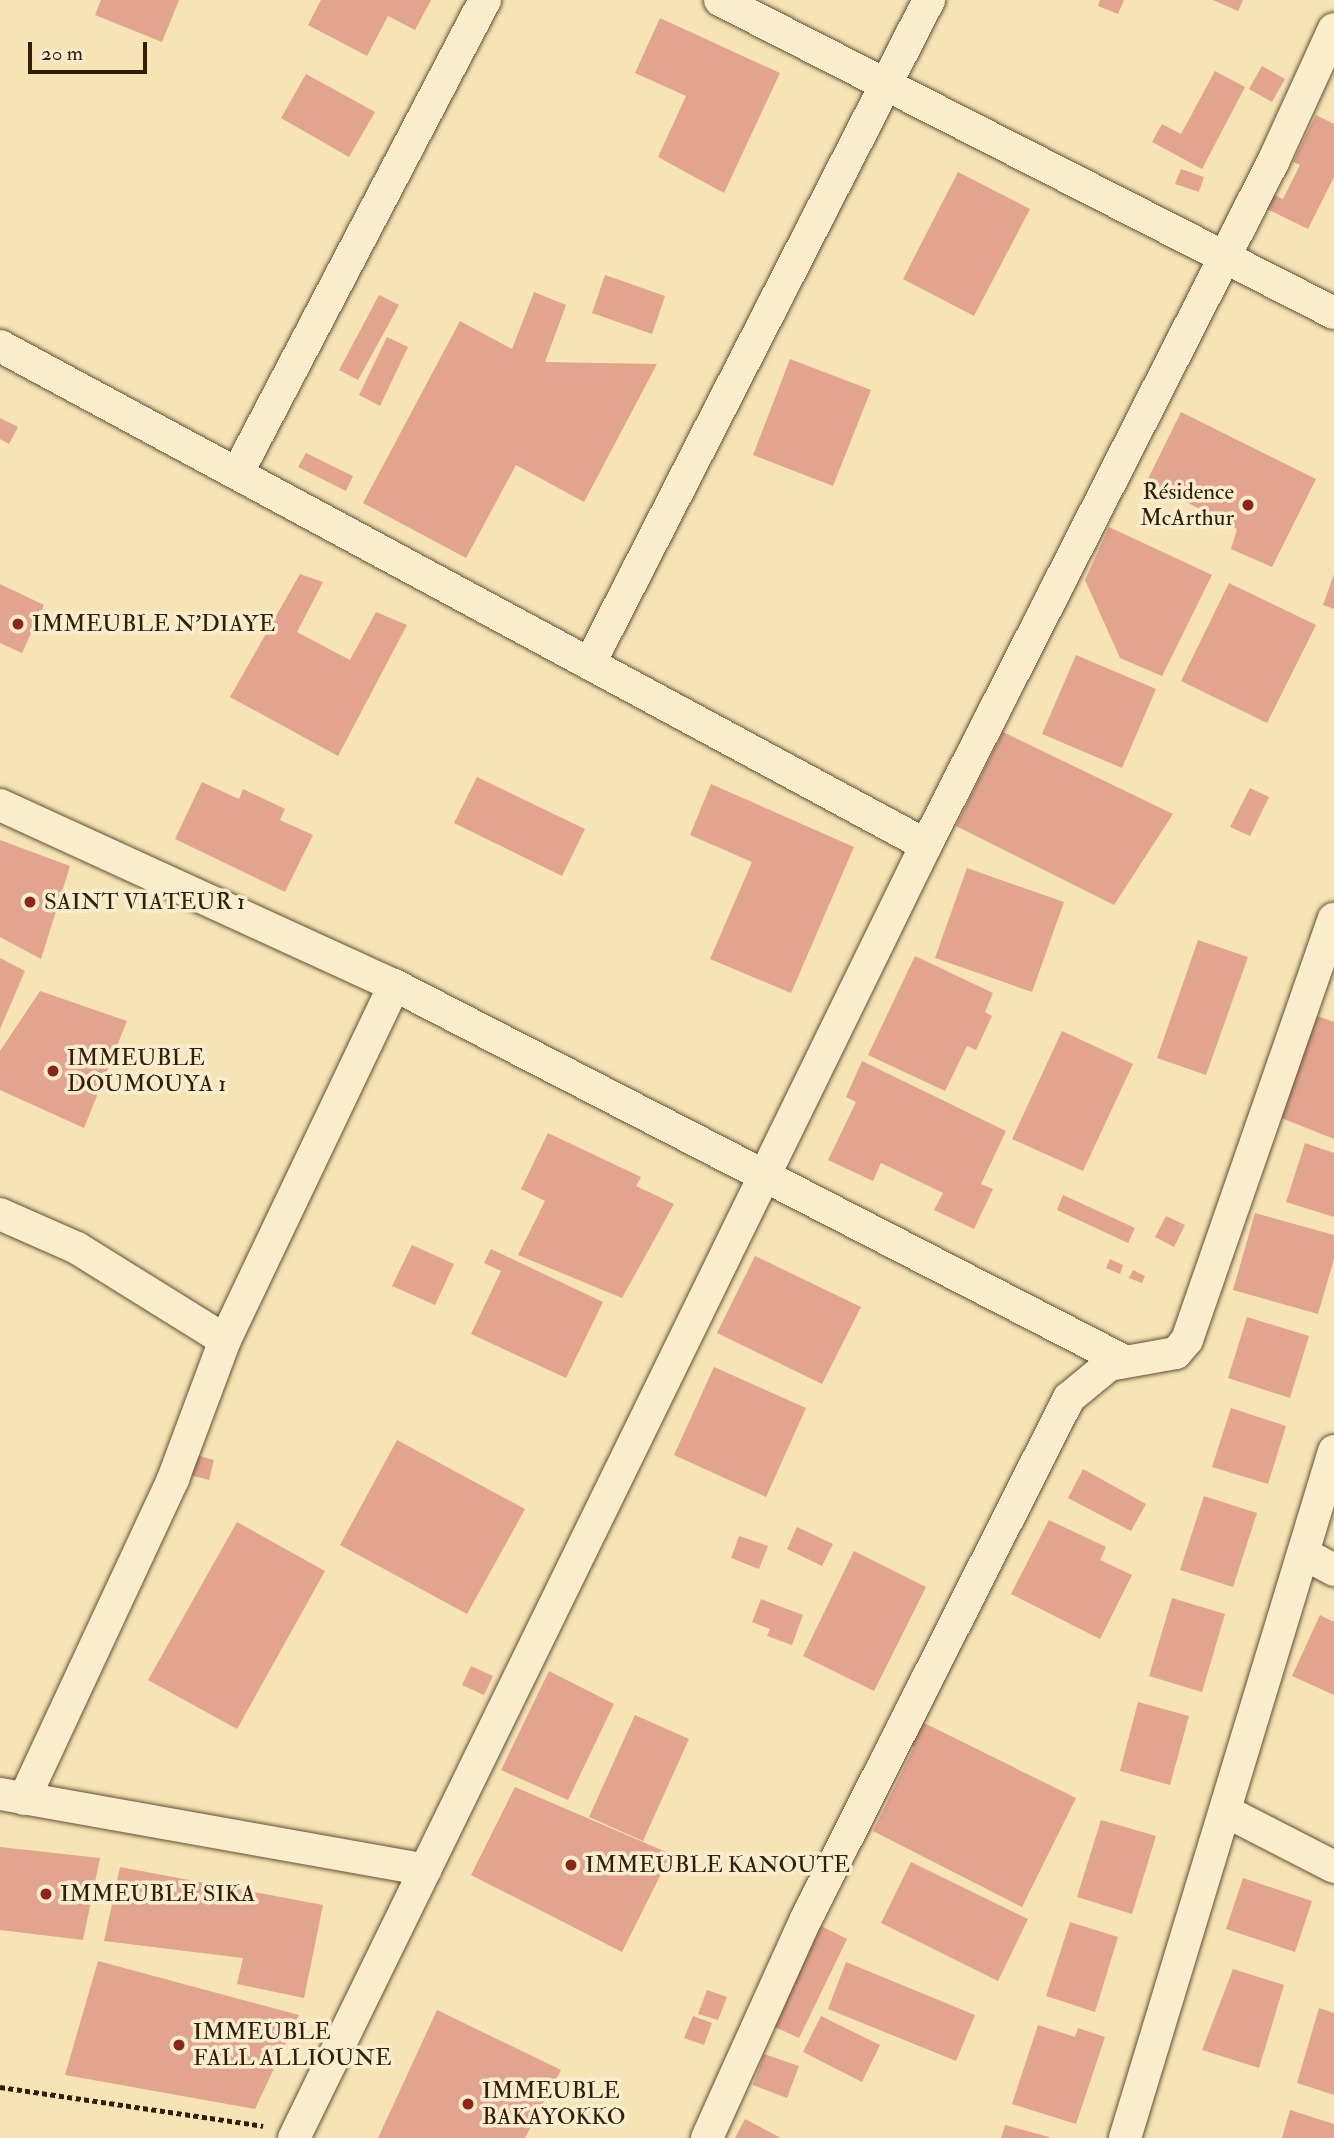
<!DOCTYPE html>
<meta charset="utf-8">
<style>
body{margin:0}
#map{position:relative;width:1334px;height:2138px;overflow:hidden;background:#f6e4b4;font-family:"IM FELL Double Pica",serif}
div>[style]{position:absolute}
.building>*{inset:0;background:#e2a48f}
.path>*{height:4.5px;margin-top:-2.25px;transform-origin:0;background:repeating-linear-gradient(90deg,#331e0b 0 5px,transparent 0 8.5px)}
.roads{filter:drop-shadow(0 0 2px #645035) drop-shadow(0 0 2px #645035)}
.street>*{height:32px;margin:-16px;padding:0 16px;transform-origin:16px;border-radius:16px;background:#f9edce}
.dots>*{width:19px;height:19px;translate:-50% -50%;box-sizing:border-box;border:4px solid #f9edce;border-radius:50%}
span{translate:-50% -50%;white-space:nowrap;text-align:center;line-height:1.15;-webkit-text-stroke:7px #f9edce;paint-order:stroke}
.poi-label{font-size:23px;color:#331e0b}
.right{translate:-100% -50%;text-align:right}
.left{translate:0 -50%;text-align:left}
.scale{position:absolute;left:28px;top:42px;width:119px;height:32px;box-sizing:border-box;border:4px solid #331e0b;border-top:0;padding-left:9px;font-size:21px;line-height:24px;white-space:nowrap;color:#331e0b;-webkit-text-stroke:5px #f9edce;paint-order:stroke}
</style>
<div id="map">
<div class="building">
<div style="clip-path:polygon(101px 0,179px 0,162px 42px,95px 15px)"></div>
<div style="clip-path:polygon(321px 0,431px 0,415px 30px,388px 16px,367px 56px,308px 25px)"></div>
<div style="clip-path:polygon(1100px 0,1124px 0,1118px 14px,1098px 6px)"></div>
<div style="clip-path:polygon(1213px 0,1243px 0,1238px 11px)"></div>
<div style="clip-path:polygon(660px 18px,780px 73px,724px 193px,658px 157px,686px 96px,635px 73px)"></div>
<div style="clip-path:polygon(1262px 66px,1285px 79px,1272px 102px,1249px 89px)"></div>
<div style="clip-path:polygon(1215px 71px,1245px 87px,1202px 169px,1152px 142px,1162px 124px,1181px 134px)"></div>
<div style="clip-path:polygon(306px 74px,375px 112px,349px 157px,281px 118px)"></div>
<div style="clip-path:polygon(1316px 115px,1334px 124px,1334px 177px,1308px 229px,1261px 206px,1269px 192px,1283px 199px,1300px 165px,1293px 162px)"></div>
<div style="clip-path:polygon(1181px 169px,1204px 177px,1199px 192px,1175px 184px)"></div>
<div style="clip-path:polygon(958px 172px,1030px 209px,974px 316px,903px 279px)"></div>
<div style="clip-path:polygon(605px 275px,665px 296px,652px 334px,592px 313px)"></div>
<div style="clip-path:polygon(534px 292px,566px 305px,545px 362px,657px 364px,584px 502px,516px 465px,466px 558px,363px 503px,460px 321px,512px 349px)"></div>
<div style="clip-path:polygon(379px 295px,399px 305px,358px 380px,339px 370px)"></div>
<div style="clip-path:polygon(387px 337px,408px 347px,380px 406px,359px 395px)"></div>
<div style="clip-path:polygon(790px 359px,871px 390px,833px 486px,753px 455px)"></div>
<div style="clip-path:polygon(1181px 412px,1316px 479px,1272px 567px,1231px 549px,1237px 529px,1147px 481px)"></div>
<div style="clip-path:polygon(0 418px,18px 427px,9px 444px,0 439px)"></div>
<div style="clip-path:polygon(306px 453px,353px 476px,346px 491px,298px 467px)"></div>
<div style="clip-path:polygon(1109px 527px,1212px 575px,1162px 676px,1120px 658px,1085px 580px)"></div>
<div style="clip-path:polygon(300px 574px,323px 582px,297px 632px,350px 660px,376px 612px,407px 625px,338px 756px,230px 697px)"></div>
<div style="clip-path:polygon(1334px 574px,1334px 609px,1323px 605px)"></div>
<div style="clip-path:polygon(1229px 583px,1316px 625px,1267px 723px,1181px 681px)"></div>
<div style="clip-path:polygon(0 584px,44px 605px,22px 653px,0 643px)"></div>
<div style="clip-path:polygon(1076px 655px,1156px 689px,1122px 768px,1042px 734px)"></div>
<div style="clip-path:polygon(1003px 732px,1173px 814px,1114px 905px,956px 826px)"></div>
<div style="clip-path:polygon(477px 777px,585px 829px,562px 876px,454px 823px)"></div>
<div style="clip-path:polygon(202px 782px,239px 799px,243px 789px,285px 809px,280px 820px,313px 835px,285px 892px,175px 839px)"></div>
<div style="clip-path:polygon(711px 784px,854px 847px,791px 993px,710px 959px,752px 862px,690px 835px)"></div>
<div style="clip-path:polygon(1250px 788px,1269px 797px,1250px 836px,1230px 827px)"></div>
<div style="clip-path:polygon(0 840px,70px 866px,41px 959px,0 937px)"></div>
<div style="clip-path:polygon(967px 868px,1064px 902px,1032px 992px,935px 958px)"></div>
<div style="clip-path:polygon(1198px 940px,1248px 957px,1206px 1075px,1157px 1058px)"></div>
<div style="clip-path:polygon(915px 956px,993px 993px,985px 1012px,992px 1016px,976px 1050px,967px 1046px,945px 1091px,868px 1055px)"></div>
<div style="clip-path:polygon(0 958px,25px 971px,0 1029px)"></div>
<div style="clip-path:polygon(40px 991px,127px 1021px,84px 1128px,0 1090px,0 1051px)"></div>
<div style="clip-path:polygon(1309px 1013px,1334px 1022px,1334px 1139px,1269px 1113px)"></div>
<div style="clip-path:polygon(1062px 1031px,1133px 1064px,1083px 1171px,1012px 1139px)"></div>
<div style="clip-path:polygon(862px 1061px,1006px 1131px,981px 1184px,993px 1189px,974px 1229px,934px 1210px,943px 1193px,881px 1163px,873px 1181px,828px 1160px,856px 1102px,846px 1097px)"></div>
<div style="clip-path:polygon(548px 1133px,641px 1177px,636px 1186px,674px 1204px,622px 1298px,518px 1255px,545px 1201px,521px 1189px)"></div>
<div style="clip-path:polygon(1305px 1143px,1334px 1153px,1334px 1217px,1286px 1202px)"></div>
<div style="clip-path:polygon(1063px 1195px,1135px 1228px,1128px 1243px,1057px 1210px)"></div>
<div style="clip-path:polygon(1255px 1213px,1334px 1235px,1334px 1259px,1318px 1314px,1233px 1290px)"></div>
<div style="clip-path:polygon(1166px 1216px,1185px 1225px,1174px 1247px,1155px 1237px)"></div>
<div style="clip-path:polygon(412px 1245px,454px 1264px,435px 1305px,392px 1286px)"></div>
<div style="clip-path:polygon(491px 1249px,603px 1302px,566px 1378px,471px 1334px,501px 1271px,484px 1263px)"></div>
<div style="clip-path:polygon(755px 1256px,861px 1307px,822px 1384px,717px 1333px)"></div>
<div style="clip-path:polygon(1110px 1259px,1123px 1265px,1120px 1274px,1106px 1268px)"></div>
<div style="clip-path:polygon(1133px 1270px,1145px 1276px,1142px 1283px,1129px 1278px)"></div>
<div style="clip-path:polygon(1247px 1317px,1309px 1336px,1290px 1398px,1228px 1378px)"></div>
<div style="clip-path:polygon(714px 1367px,806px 1408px,766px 1497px,674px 1455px)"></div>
<div style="clip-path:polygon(1231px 1408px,1286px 1426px,1268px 1484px,1212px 1467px)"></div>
<div style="clip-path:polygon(397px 1440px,525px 1509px,467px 1614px,340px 1545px)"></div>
<div style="clip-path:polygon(196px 1455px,214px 1460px,209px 1480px,190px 1475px)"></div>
<div style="clip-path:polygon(1083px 1469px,1146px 1504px,1131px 1531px,1068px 1498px)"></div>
<div style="clip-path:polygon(1204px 1496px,1257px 1513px,1233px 1587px,1180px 1570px)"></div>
<div style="clip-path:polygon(1049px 1520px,1106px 1547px,1100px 1560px,1132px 1575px,1100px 1639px,1011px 1594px)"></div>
<div style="clip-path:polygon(237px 1522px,325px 1571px,237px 1729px,148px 1680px)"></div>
<div style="clip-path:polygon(797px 1527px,833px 1544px,822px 1566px,787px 1549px)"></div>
<div style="clip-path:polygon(739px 1536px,768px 1546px,759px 1569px,731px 1558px)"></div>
<div style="clip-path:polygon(854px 1551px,926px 1587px,874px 1691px,803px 1656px)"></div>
<div style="clip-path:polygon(1172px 1598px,1225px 1614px,1202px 1692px,1149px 1676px)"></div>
<div style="clip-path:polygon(761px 1599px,803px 1615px,792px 1645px,767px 1636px,770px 1629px,752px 1622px)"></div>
<div style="clip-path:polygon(1320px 1615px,1334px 1622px,1334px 1695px,1292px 1676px)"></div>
<div style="clip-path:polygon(471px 1666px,493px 1676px,484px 1695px,462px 1685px)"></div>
<div style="clip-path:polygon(549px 1671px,614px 1704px,568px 1800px,501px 1770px)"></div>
<div style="clip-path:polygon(1138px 1702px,1189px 1716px,1170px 1785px,1120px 1771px)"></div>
<div style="clip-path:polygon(635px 1715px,689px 1739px,643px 1841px,589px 1817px)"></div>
<div style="clip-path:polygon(916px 1719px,1076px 1798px,1022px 1907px,873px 1831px,914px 1747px,904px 1742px)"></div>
<div style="clip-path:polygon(515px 1787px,671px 1854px,622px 1952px,471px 1875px)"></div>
<div style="clip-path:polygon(1101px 1820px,1156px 1836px,1132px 1914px,1077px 1897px)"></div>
<div style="clip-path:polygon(0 1847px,100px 1858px,83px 1940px,0 1930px)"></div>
<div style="clip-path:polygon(911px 1862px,1028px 1919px,998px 1981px,881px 1923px)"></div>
<div style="clip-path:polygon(120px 1867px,323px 1905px,304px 1998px,237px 1984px,243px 1958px,104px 1941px)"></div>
<div style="clip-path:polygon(1243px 1878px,1312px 1901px,1295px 1952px,1226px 1929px)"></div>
<div style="clip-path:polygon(1070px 1922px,1118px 1937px,1095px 2012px,1046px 1996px)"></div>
<div style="clip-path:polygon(815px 1923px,847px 1939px,799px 2038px,766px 2023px)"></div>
<div style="clip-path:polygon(98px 1961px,299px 2015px,255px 2109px,65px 2075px)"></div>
<div style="clip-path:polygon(846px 1962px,975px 2015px,956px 2061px,828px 2009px)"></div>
<div style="clip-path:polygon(1233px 1969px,1284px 1985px,1259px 2068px,1202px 2050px)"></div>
<div style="clip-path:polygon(707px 1990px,727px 1997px,718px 2020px,698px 2014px)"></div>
<div style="clip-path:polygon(1319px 2008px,1334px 2013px,1334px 2095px,1297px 2083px)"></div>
<div style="clip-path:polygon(437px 2010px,561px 2070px,525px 2138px,378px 2138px)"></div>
<div style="clip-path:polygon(693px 2016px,712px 2023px,704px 2045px,684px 2038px)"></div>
<div style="clip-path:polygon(821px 2016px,880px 2045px,862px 2082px,803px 2052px)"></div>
<div style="clip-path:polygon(1038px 2025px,1075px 2037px,1078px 2028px,1105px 2037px,1076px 2124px,1012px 2104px)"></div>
<div style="clip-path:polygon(764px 2054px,799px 2066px,787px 2098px,753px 2085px)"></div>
<div style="clip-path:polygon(1290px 2110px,1334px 2124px,1334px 2138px,1282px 2138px)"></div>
<div style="clip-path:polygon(745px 2119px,781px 2138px,735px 2138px)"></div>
<div style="clip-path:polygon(1005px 2125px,1049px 2137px,1049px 2138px,1001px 2138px)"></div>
</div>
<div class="path">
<div style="left:0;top:2087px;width:266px;rotate:8.4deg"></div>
</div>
<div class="roads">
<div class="street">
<div style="left:720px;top:0;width:689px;rotate:27.01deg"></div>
<div style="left:0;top:346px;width:1052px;rotate:28.32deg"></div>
<div style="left:238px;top:472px;width:533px;rotate:-62.38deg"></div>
<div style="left:590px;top:663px;width:745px;rotate:-62.92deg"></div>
<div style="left:0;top:805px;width:433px;rotate:24.6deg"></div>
<div style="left:394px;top:985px;width:819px;rotate:27.25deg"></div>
<div style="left:0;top:1214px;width:84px;rotate:23.8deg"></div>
<div style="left:77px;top:1248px;width:174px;rotate:31.9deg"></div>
<div style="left:1304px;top:1554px;width:34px;rotate:28deg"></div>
<div style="left:0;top:1794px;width:432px;rotate:10.1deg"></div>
<div style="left:24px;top:1799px;width:353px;rotate:-65deg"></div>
<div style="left:173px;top:1479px;width:148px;rotate:-69.5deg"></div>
<div style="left:225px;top:1340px;width:393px;rotate:-64.5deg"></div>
<div style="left:1227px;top:1812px;width:120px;rotate:27.2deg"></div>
<div style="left:294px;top:2138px;width:1439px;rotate:-63.95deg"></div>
<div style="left:926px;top:845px;width:766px;rotate:-63.07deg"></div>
<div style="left:1273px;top:162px;width:146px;rotate:-65.4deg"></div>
<div style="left:707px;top:2138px;width:240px;rotate:-65.7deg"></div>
<div style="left:806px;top:1919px;width:584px;rotate:-63.22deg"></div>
<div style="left:1069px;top:1398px;width:52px;rotate:-39.5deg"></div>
<div style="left:1109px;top:1365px;width:68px;rotate:-10.2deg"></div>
<div style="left:1176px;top:1353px;width:17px;rotate:-50deg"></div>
<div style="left:1187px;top:1340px;width:446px;rotate:-70.8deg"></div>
<div style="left:1125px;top:2138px;width:718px;rotate:-73.08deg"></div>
</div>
</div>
<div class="dots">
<div style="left:1248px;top:505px;background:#8f2418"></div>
<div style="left:18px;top:624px;background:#8f2418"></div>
<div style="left:30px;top:902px;background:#8f2418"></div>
<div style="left:53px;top:1071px;background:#8f2418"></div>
<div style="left:571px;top:1865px;background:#8f2418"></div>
<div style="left:46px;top:1894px;background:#8f2418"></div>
<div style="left:179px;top:2045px;background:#8f2418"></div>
<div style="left:468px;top:2104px;background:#8f2418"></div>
</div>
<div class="poi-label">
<span class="right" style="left:1234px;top:505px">Résidence<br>McArthur</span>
<span class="left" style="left:32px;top:624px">IMMEUBLE N'DIAYE</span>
<span class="left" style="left:44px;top:902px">SAINT VIATEUR 1</span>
<span class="left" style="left:67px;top:1071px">IMMEUBLE<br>DOUMOUYA 1</span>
<span class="left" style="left:585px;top:1865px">IMMEUBLE KANOUTE</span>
<span class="left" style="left:60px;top:1894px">IMMEUBLE SIKA</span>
<span class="left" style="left:193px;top:2045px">IMMEUBLE<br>FALL ALLIOUNE</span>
<span class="left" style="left:482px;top:2104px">IMMEUBLE<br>BAKAYOKKO</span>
</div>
<div class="scale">20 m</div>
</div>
